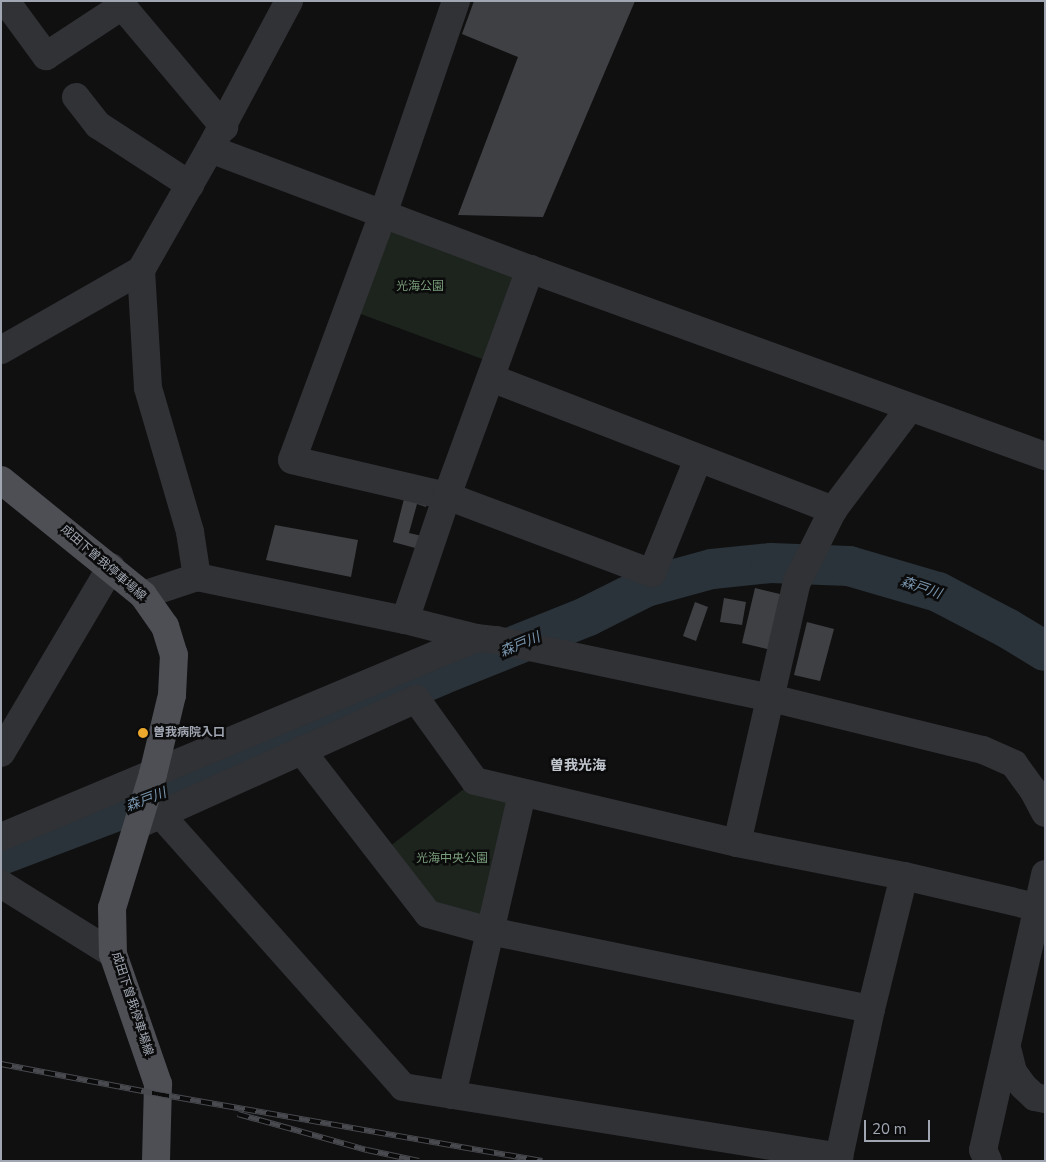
<!DOCTYPE html>
<meta charset="utf-8">
<style>
body{margin:0}
#map{position:relative;width:1046px;height:1162px;overflow:hidden;background:#101011;font-family:"Nunito Sans","Noto Sans JP",sans-serif}
div>[style]{position:absolute}
.green>*{inset:0;background:#1d241d}
.river>*{height:40px;margin:-20px;padding:0 20px;transform-origin:20px;border-radius:20px;background:#2a3339}
.building>*{inset:0;background:#3f4044}
.minor>*{height:28px;margin:-14px;padding:0 14px;transform-origin:14px;border-radius:14px;background:#313236}
.major>*{height:28px;margin:-14px;padding:0 14px;transform-origin:14px;border-radius:14px;background:#4d4f55}
.rail>*{height:5.5px;margin-top:-2.75px;transform-origin:0;background:repeating-linear-gradient(90deg,#0b0b0c 0 11px,#484a4f 0 22px);box-sizing:border-box;border-block:1px solid #484a4f}
.dots>*{width:14px;height:14px;translate:-50% -50%;box-sizing:border-box;border:2px solid #0b0b0c;border-radius:50%}
span{translate:-50% -50%;white-space:nowrap;text-align:center;line-height:1.15;-webkit-text-stroke:5px #0b0b0c;paint-order:stroke}
.park-label{font-size:12px;color:#799d7a}
.street-label{font-size:12px;color:#a1a7b2}
.poi-label{font-size:12px;color:#a1a7b2;font-weight:700}
.left{translate:0 -50%;text-align:left}
.water-label{font-size:14px;color:#7995ad;font-style:italic}
.neighbourhood-label{font-size:14px;color:#c2c6ce;font-weight:700}
.frame{position:absolute;inset:0;border:2px solid #a1a7b2;pointer-events:none}
.scale{position:absolute;left:864px;top:1120px;width:66px;height:22px;box-sizing:border-box;border:2px solid #a1a7b2;border-top:0;padding-left:6px;font-size:15px;line-height:18px;white-space:nowrap;color:#a1a7b2;-webkit-text-stroke:4px #0b0b0c;paint-order:stroke}
</style>
<div id="map">
<div class="green">
<div style="clip-path:polygon(388px 226px,509px 271px,513px 280px,485px 360px,350px 310px)"></div>
<div style="clip-path:polygon(469px 785px,517px 797px,486px 925px,431px 910px,385px 850px)"></div>
</div>
<div class="river">
<div style="left:1px;top:855px;width:188px;rotate:-20.8deg"></div>
<div style="left:177px;top:788px;width:285px;rotate:-23.1deg"></div>
<div style="left:439px;top:676px;width:161px;rotate:-21.9deg"></div>
<div style="left:588px;top:616px;width:65px;rotate:-26.6deg"></div>
<div style="left:646px;top:587px;width:68px;rotate:-15.3deg"></div>
<div style="left:712px;top:569px;width:59px;rotate:-5.8deg"></div>
<div style="left:771px;top:563px;width:78px;rotate:2.2deg"></div>
<div style="left:849px;top:566px;width:93px;rotate:16.3deg"></div>
<div style="left:938px;top:592px;width:78px;rotate:27.6deg"></div>
<div style="left:1007px;top:628px;width:44px;rotate:31.2deg"></div>
</div>
<div class="building">
<div style="clip-path:polygon(474px 1px,635px 1px,543px 217px,458px 215px,518px 57px,462px 34px)"></div>
<div style="clip-path:polygon(406px 491px,429px 497px,426px 507px,417px 504px,409px 533px,422px 536px,419px 549px,393px 542px)"></div>
<div style="clip-path:polygon(275px 525px,358px 540px,351px 577px,266px 560px)"></div>
<div style="clip-path:polygon(755px 588px,784px 595px,771px 650px,742px 643px)"></div>
<div style="clip-path:polygon(724px 598px,746px 602px,742px 625px,720px 622px)"></div>
<div style="clip-path:polygon(695px 602px,708px 607px,696px 641px,683px 636px)"></div>
<div style="clip-path:polygon(807px 622px,834px 629px,820px 681px,794px 675px)"></div>
</div>
<div class="minor">
<div style="left:3px;top:1px;width:14px;rotate:45deg"></div>
<div style="left:13px;top:11px;width:56px;rotate:53.7deg"></div>
<div style="left:46px;top:56px;width:91px;rotate:-33.3deg"></div>
<div style="left:118px;top:1px;width:165px;rotate:49.9deg"></div>
<div style="left:456px;top:1px;width:225px;rotate:108.9deg"></div>
<div style="left:383px;top:214px;width:262px;rotate:110.3deg"></div>
<div style="left:292px;top:460px;width:159px;rotate:13.1deg"></div>
<div style="left:447px;top:496px;width:219px;rotate:20.6deg"></div>
<div style="left:652px;top:573px;width:123px;rotate:-68deg"></div>
<div style="left:76px;top:97px;width:36px;rotate:52deg"></div>
<div style="left:98px;top:125px;width:110px;rotate:33.1deg"></div>
<div style="left:210px;top:149px;width:168px;rotate:-61.9deg"></div>
<div style="left:141px;top:270px;width:118px;rotate:86.6deg"></div>
<div style="left:148px;top:388px;width:150px;rotate:73.7deg"></div>
<div style="left:190px;top:532px;width:46px;rotate:81.2deg"></div>
<div style="left:1px;top:350px;width:161px;rotate:-29.7deg"></div>
<div style="left:141px;top:270px;width:139px;rotate:-60.3deg"></div>
<div style="left:210px;top:149px;width:342px;rotate:20.6deg"></div>
<div style="left:530px;top:269px;width:548px;rotate:19.96deg"></div>
<div style="left:491px;top:378px;width:367px;rotate:21.1deg"></div>
<div style="left:143px;top:595px;width:57px;rotate:-18.4deg"></div>
<div style="left:197px;top:577px;width:212px;rotate:11.7deg"></div>
<div style="left:405px;top:620px;width:73px;rotate:14.2deg"></div>
<div style="left:476px;top:638px;width:20px;rotate:6deg"></div>
<div style="left:496px;top:640px;width:281px;rotate:11.9deg"></div>
<div style="left:771px;top:698px;width:218px;rotate:13.8deg"></div>
<div style="left:983px;top:750px;width:34px;rotate:24deg"></div>
<div style="left:1014px;top:764px;width:32px;rotate:54deg"></div>
<div style="left:1033px;top:790px;width:26px;rotate:62deg"></div>
<div style="left:405px;top:620px;width:131px;rotate:-71.3deg"></div>
<div style="left:447px;top:496px;width:242px;rotate:-69.9deg"></div>
<div style="left:301px;top:750px;width:207px;rotate:52.2deg"></div>
<div style="left:428px;top:914px;width:64px;rotate:15.3deg"></div>
<div style="left:490px;top:931px;width:389px;rotate:11.6deg"></div>
<div style="left:1px;top:753px;width:216px;rotate:-59.4deg"></div>
<div style="left:160px;top:814px;width:365px;rotate:48.3deg"></div>
<div style="left:403px;top:1087px;width:442px;rotate:9.1deg"></div>
<div style="left:839px;top:1157px;width:151px;rotate:-77.8deg"></div>
<div style="left:871px;top:1009px;width:137px;rotate:-76.1deg"></div>
<div style="left:144px;top:822px;width:299px;rotate:-24.3deg"></div>
<div style="left:416px;top:699px;width:101px;rotate:54.3deg"></div>
<div style="left:475px;top:781px;width:269px;rotate:13.3deg"></div>
<div style="left:737px;top:843px;width:170px;rotate:11.2deg"></div>
<div style="left:904px;top:876px;width:145px;rotate:13.2deg"></div>
<div style="left:1px;top:837px;width:515px;rotate:-22.73deg"></div>
<div style="left:737px;top:843px;width:268px;rotate:-77.1deg"></div>
<div style="left:797px;top:582px;width:80px;rotate:-63.4deg"></div>
<div style="left:833px;top:510px;width:128px;rotate:-53deg"></div>
<div style="left:1px;top:884px;width:132px;rotate:32deg"></div>
<div style="left:1007px;top:1048px;width:25px;rotate:76deg"></div>
<div style="left:1013px;top:1072px;width:17px;rotate:54deg"></div>
<div style="left:1023px;top:1086px;width:16px;rotate:43deg"></div>
<div style="left:1035px;top:1097px;width:10px;rotate:11deg"></div>
<div style="left:452px;top:1095px;width:309px;rotate:-76.9deg"></div>
<div style="left:988px;top:1161px;width:12px;rotate:-114deg"></div>
<div style="left:983px;top:1150px;width:283px;rotate:-77.3deg"></div>
</div>
<div class="major">
<div style="left:1px;top:480px;width:183px;rotate:39deg"></div>
<div style="left:143px;top:595px;width:38px;rotate:55deg"></div>
<div style="left:165px;top:626px;width:30px;rotate:73deg"></div>
<div style="left:174px;top:655px;width:40px;rotate:92.9deg"></div>
<div style="left:172px;top:695px;width:81px;rotate:103.5deg"></div>
<div style="left:153px;top:774px;width:140px;rotate:107deg"></div>
<div style="left:112px;top:908px;width:46px;rotate:88.8deg"></div>
<div style="left:113px;top:954px;width:138px;rotate:70.9deg"></div>
<div style="left:158px;top:1084px;width:77px;rotate:91.5deg"></div>
</div>
<div class="rail">
<div style="left:1px;top:1064px;width:160px;rotate:10.8deg"></div>
<div style="left:158px;top:1094px;width:390px;rotate:9.9deg"></div>
<div style="left:238px;top:1114px;width:134px;rotate:15.6deg"></div>
<div style="left:367px;top:1150px;width:53px;rotate:11.9deg"></div>
</div>
<div class="dots">
<div style="left:143px;top:733px;background:#eca92d"></div>
</div>
<div class="park-label">
<span style="left:420px;top:287px">光海公園</span>
<span style="left:452px;top:859px">光海中央公園</span>
</div>
<div class="street-label">
<span style="left:103px;top:563px;rotate:41deg">成田下曽我停車場線</span>
<span style="left:132px;top:1004px;rotate:72deg">成田下曽我停車場線</span>
</div>
<div class="poi-label">
<span class="left" style="left:153px;top:733px">曽我病院入口</span>
</div>
<div class="water-label">
<span style="left:921px;top:588px;rotate:19deg">森戸川</span>
<span style="left:520px;top:645px;rotate:-23deg">森戸川</span>
<span style="left:146px;top:800px;rotate:-21deg">森戸川</span>
</div>
<div class="neighbourhood-label">
<span style="left:578px;top:766px">曽我光海</span>
</div>
<div class="frame"></div>
<div class="scale">20 m</div>
</div>
